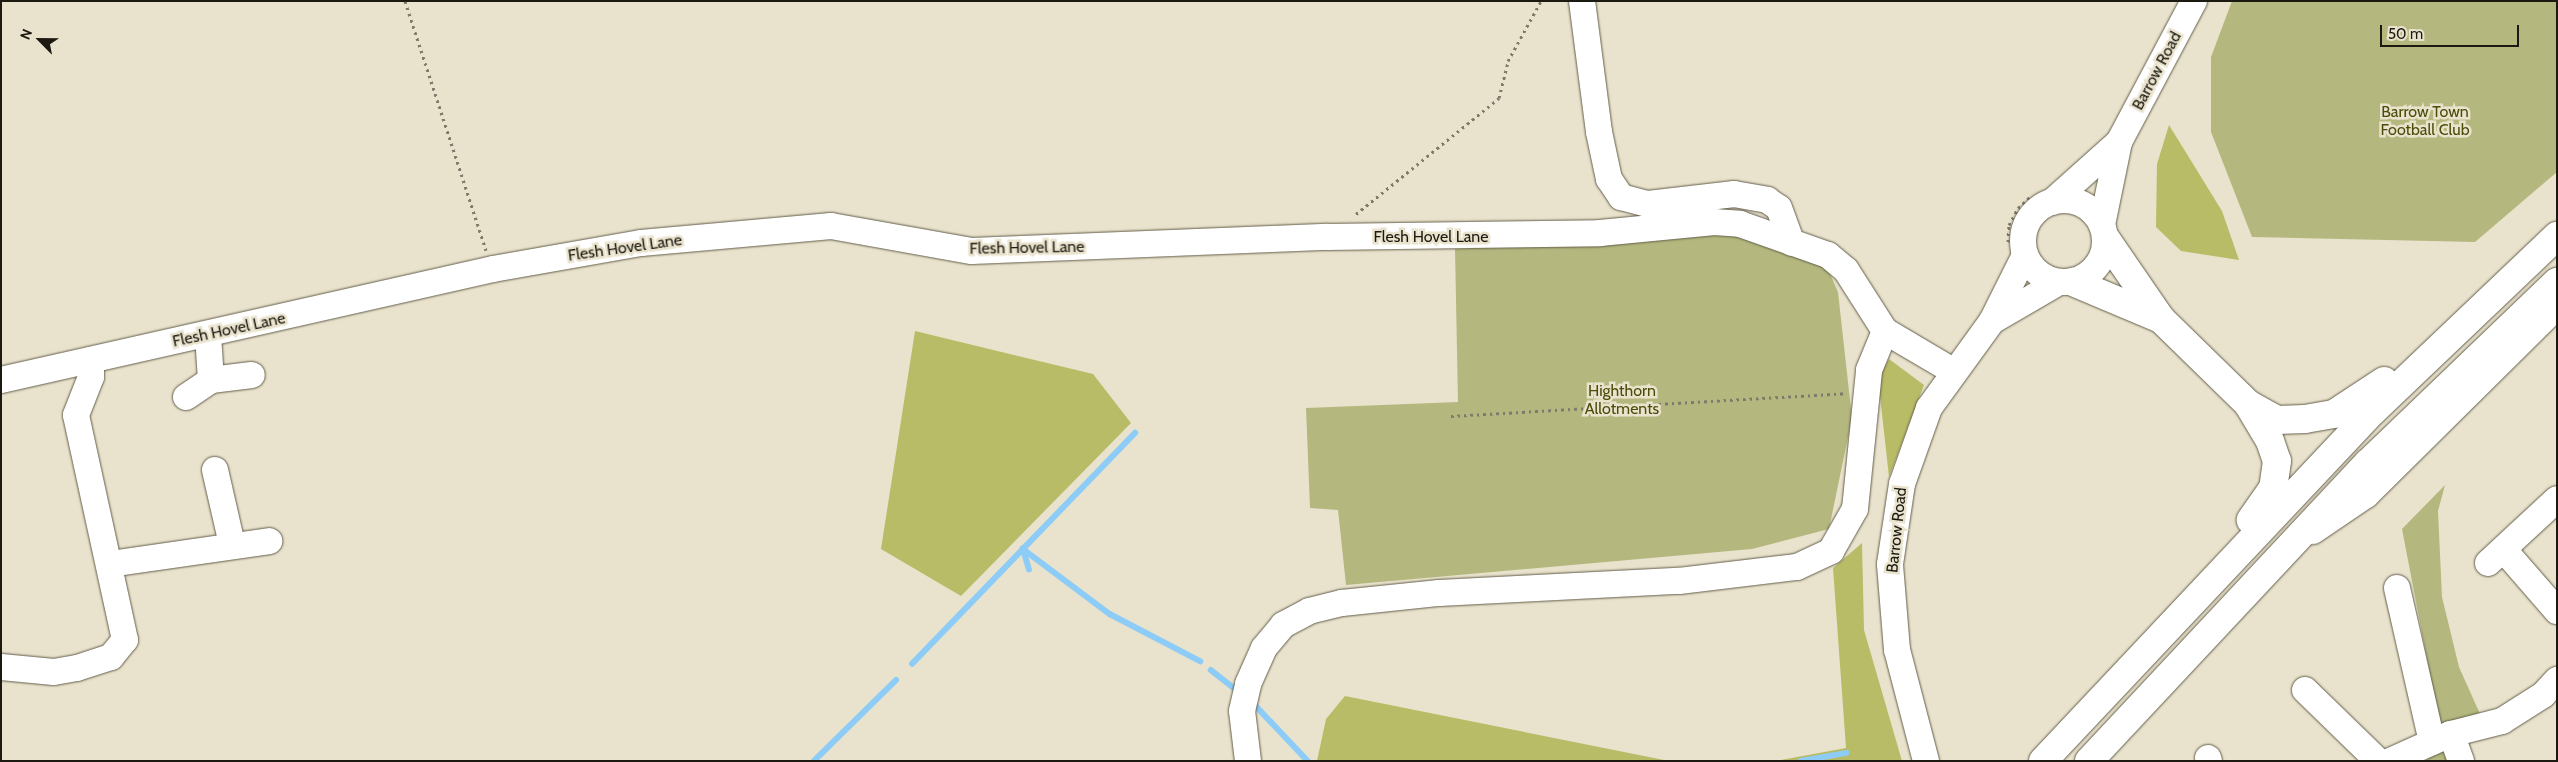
<!DOCTYPE html>
<style>
body{margin:0}
#map{position:relative;width:2558px;height:762px;overflow:hidden;background:#e9e3cd;font-family:Cabin,sans-serif}
div>[style]{position:absolute}
.green>*{inset:0;background:#b4b87e}
.forest>*{inset:0;background:#b8bc66}
.stream>*{height:5.5px;margin:-2.75px;padding:0 2.75px;transform-origin:2.75px;border-radius:2.75px;background:#8cccf6}
.path>*{height:3px;margin-top:-1.5px;transform-origin:0;background:repeating-linear-gradient(90deg,#7f7b6c 0 2.5px,transparent 0 6.5px)}
.roads{filter:drop-shadow(0 0 1px #635d4a) drop-shadow(0 0 1px #635d4a)}
.minor>*{height:26px;margin:-13px;padding:0 13px;transform-origin:13px;border-radius:13px;background:#fff}
.minor>.ring{margin:-13px;padding:0;box-sizing:content-box;background:none;border:26px solid #fff;border-radius:50%}
.highway>*{height:28px;margin:-14px;padding:0 14px;transform-origin:14px;border-radius:14px;background:#fff}
span{translate:-50% -50%;white-space:nowrap;text-align:center;line-height:1.15;-webkit-text-stroke:5px #e9e3cd;paint-order:stroke}
.street-label{font-size:16px;color:#1c1911}
.park-label{font-size:16px;color:#4a4c08}
.frame{position:absolute;inset:0;border:2px solid #1c1911;pointer-events:none}
.north{position:absolute;left:15px;top:15px;width:50px;height:50px;-webkit-text-stroke:4px #e9e3cd;paint-order:stroke;rotate:293deg;font-size:14px;font-weight:700;line-height:20px;text-align:center;color:#1c1911}
.north::after{content:'';display:block;margin:auto;width:18px;height:22px;background:#1c1911;clip-path:polygon(50% 0,100% 100%,50% 72%,0 100%)}
.scale{position:absolute;left:2380px;top:25px;width:139px;height:22px;box-sizing:border-box;border:2px solid #1c1911;border-top:0;padding-left:6px;font-size:15px;line-height:18px;white-space:nowrap;color:#1c1911;-webkit-text-stroke:4px #e9e3cd;paint-order:stroke}
</style>
<div id="map">
<div class="green">
<div style="clip-path:polygon(2232px 1px,2557px 1px,2557px 172px,2475px 242px,2252px 237px,2211px 132px,2211px 57px)"></div>
<div style="clip-path:polygon(1736px 233px,1825px 262px,1838px 292px,1852px 418px,1829px 529px,1752px 549px,1346px 585px,1338px 510px,1310px 508px,1306px 408px,1458px 402px,1455px 249px)"></div>
<div style="clip-path:polygon(2445px 485px,2438px 511px,2442px 597px,2459px 667px,2485px 725px,2452px 734px,2461px 761px,2428px 761px,2423px 745px,2442px 737px,2402px 529px)"></div>
</div>
<div class="forest">
<div style="clip-path:polygon(2169px 125px,2222px 211px,2239px 260px,2181px 251px,2156px 227px,2157px 164px)"></div>
<div style="clip-path:polygon(915px 331px,1093px 374px,1131px 423px,961px 596px,881px 549px)"></div>
<div style="clip-path:polygon(1889px 359px,1924px 385px,1889px 477px,1878px 378px)"></div>
<div style="clip-path:polygon(1862px 543px,1864px 630px,1902px 761px,1775px 761px,1846px 748px,1833px 568px)"></div>
<div style="clip-path:polygon(1345px 696px,1669px 761px,1317px 761px,1326px 719px)"></div>
</div>
<div class="stream">
<div style="left:1029px;top:570px;width:22px;rotate:-106deg"></div>
<div style="left:1023px;top:549px;width:109px;rotate:36.8deg"></div>
<div style="left:1110px;top:614px;width:102px;rotate:27.6deg"></div>
<div style="left:912px;top:664px;width:321px;rotate:-46deg"></div>
<div style="left:1211px;top:670px;width:33px;rotate:38deg"></div>
<div style="left:1256px;top:706px;width:76px;rotate:46.6deg"></div>
<div style="left:814px;top:761px;width:115px;rotate:-44.6deg"></div>
<div style="left:1801px;top:761px;width:46px;rotate:-10.1deg"></div>
</div>
<div class="path">
<div style="left:405px;top:1px;width:262px;rotate:72deg"></div>
<div style="left:1356px;top:214px;width:184px;rotate:-39deg"></div>
<div style="left:1499px;top:98px;width:38px;rotate:-76deg"></div>
<div style="left:1508px;top:61px;width:68px;rotate:-61.2deg"></div>
<div style="left:2008px;top:242px;width:17px;rotate:-87deg"></div>
<div style="left:2009px;top:225px;width:19px;rotate:-62deg"></div>
<div style="left:2018px;top:208px;width:18px;rotate:-43deg"></div>
<div style="left:1451px;top:416px;width:395px;rotate:-3.3deg"></div>
</div>
<div class="roads">
<div class="minor">
<div style="left:1582px;top:1px;width:132px;rotate:82.6deg"></div>
<div style="left:1599px;top:132px;width:48px;rotate:78deg"></div>
<div style="left:1609px;top:179px;width:22px;rotate:56deg"></div>
<div style="left:1621px;top:197px;width:28px;rotate:15deg"></div>
<div style="left:1648px;top:204px;width:87px;rotate:-6.6deg"></div>
<div style="left:1734px;top:194px;width:34px;rotate:10deg"></div>
<div style="left:1767px;top:200px;width:14px;rotate:34deg"></div>
<div style="left:1779px;top:208px;width:37px;rotate:70deg"></div>
<div class="ring" style="left:2023px;top:200px;width:56px;height:56px"></div>
<div style="left:2052px;top:202px;width:90px;rotate:-41.8deg"></div>
<div style="left:2102px;top:225px;width:85px;rotate:-78.4deg"></div>
<div style="left:2119px;top:142px;width:160px;rotate:-62deg"></div>
<div style="left:1992px;top:321px;width:78px;rotate:-30.2deg"></div>
<div style="left:208px;top:335px;width:45px;rotate:86.2deg"></div>
<div style="left:1px;top:380px;width:504px;rotate:-12.71deg"></div>
<div style="left:493px;top:269px;width:150px;rotate:-10deg"></div>
<div style="left:641px;top:243px;width:191px;rotate:-5.1deg"></div>
<div style="left:831px;top:226px;width:143px;rotate:10.1deg"></div>
<div style="left:972px;top:251px;width:356px;rotate:-2.3deg"></div>
<div style="left:1328px;top:237px;width:272px;rotate:-0.8deg"></div>
<div style="left:1600px;top:233px;width:115px;rotate:-5.5deg"></div>
<div style="left:1714px;top:222px;width:26px;rotate:4deg"></div>
<div style="left:1740px;top:224px;width:93px;rotate:19.4deg"></div>
<div style="left:1828px;top:255px;width:23px;rotate:40deg"></div>
<div style="left:1846px;top:270px;width:72px;rotate:57.4deg"></div>
<div style="left:1885px;top:331px;width:79px;rotate:30.5deg"></div>
<div style="left:186px;top:397px;width:30px;rotate:-34deg"></div>
<div style="left:211px;top:380px;width:41px;rotate:-7deg"></div>
<div style="left:215px;top:470px;width:76px;rotate:77.1deg"></div>
<div style="left:2313px;top:531px;width:64px;rotate:-34.2deg"></div>
<div style="left:2366px;top:495px;width:269px;rotate:-44.7deg"></div>
<div style="left:2504px;top:550px;width:81px;rotate:49deg"></div>
<div style="left:2488px;top:563px;width:94px;rotate:-42.8deg"></div>
<div style="left:110px;top:564px;width:161px;rotate:-8.2deg"></div>
<div style="left:2397px;top:588px;width:158px;rotate:77.2deg"></div>
<div style="left:1px;top:667px;width:53px;rotate:5.4deg"></div>
<div style="left:54px;top:672px;width:23px;rotate:-10deg"></div>
<div style="left:77px;top:668px;width:36px;rotate:-18deg"></div>
<div style="left:111px;top:657px;width:22px;rotate:-51deg"></div>
<div style="left:125px;top:640px;width:230px;rotate:-102.3deg"></div>
<div style="left:76px;top:415px;width:41px;rotate:-68.5deg"></div>
<div style="left:91px;top:377px;width:17px;rotate:-90deg"></div>
<div style="left:2305px;top:690px;width:102px;rotate:44.2deg"></div>
<div style="left:2208px;top:758px;width:3px;rotate:72deg"></div>
<div style="left:1248px;top:761px;width:50px;rotate:-96.8deg"></div>
<div style="left:1242px;top:711px;width:28px;rotate:-77deg"></div>
<div style="left:1248px;top:684px;width:39px;rotate:-66deg"></div>
<div style="left:1264px;top:648px;width:30px;rotate:-50deg"></div>
<div style="left:1283px;top:625px;width:30px;rotate:-28deg"></div>
<div style="left:1309px;top:611px;width:34px;rotate:-14deg"></div>
<div style="left:1342px;top:603px;width:98px;rotate:-5.9deg"></div>
<div style="left:1439px;top:593px;width:240px;rotate:-2.9deg"></div>
<div style="left:1679px;top:581px;width:119px;rotate:-6.8deg"></div>
<div style="left:1797px;top:567px;width:38px;rotate:-25deg"></div>
<div style="left:1831px;top:551px;width:48px;rotate:-60.3deg"></div>
<div style="left:1855px;top:509px;width:140px;rotate:-84.2deg"></div>
<div style="left:1869px;top:370px;width:42px;rotate:-67.7deg"></div>
<div style="left:1926px;top:761px;width:115px;rotate:-104.6deg"></div>
<div style="left:1897px;top:650px;width:86px;rotate:-94.7deg"></div>
<div style="left:1890px;top:564px;width:81px;rotate:-81.5deg"></div>
<div style="left:1902px;top:484px;width:81px;rotate:-70.4deg"></div>
<div style="left:1929px;top:408px;width:107px;rotate:-54.1deg"></div>
<div style="left:1992px;top:321px;width:74px;rotate:-63.4deg"></div>
<div style="left:2390px;top:761px;width:64px;rotate:-24.1deg"></div>
<div style="left:2461px;top:761px;width:29px;rotate:-110deg"></div>
<div style="left:2451px;top:734px;width:53px;rotate:-14.3deg"></div>
<div style="left:2502px;top:721px;width:49px;rotate:-32.4deg"></div>
<div style="left:2543px;top:695px;width:21px;rotate:-47deg"></div>
</div>
<div class="highway">
<div style="left:2106px;top:239px;width:97px;rotate:55.5deg"></div>
<div style="left:2161px;top:319px;width:122px;rotate:44.3deg"></div>
<div style="left:2248px;top:404px;width:43px;rotate:59.3deg"></div>
<div style="left:2270px;top:441px;width:21px;rotate:71deg"></div>
<div style="left:2277px;top:461px;width:27px;rotate:98deg"></div>
<div style="left:2273px;top:488px;width:39px;rotate:125deg"></div>
<div style="left:2073px;top:282px;width:95px;rotate:22.8deg"></div>
<div style="left:2248px;top:404px;width:33px;rotate:29deg"></div>
<div style="left:2277px;top:420px;width:28px;rotate:-2deg"></div>
<div style="left:2305px;top:419px;width:29px;rotate:-10deg"></div>
<div style="left:2334px;top:414px;width:60px;rotate:-33.4deg"></div>
<div style="left:2043px;top:761px;width:481px;rotate:-46.7deg"></div>
<div style="left:2373px;top:411px;width:254px;rotate:-43.6deg"></div>
<div style="left:2089px;top:761px;width:408px;rotate:-46.9deg"></div>
<div style="left:2368px;top:463px;width:262px;rotate:-43.8deg"></div>
</div>
</div>
<div class="street-label">
<span style="left:2157px;top:71px;rotate:-62deg">Barrow Road</span>
<span style="left:1431px;top:237px">Flesh Hovel Lane</span>
<span style="left:625px;top:248px;rotate:-8deg">Flesh Hovel Lane</span>
<span style="left:1027px;top:248px;rotate:-1deg">Flesh Hovel Lane</span>
<span style="left:229px;top:330px;rotate:-12deg">Flesh Hovel Lane</span>
<span style="left:1897px;top:530px;rotate:-84deg">Barrow Road</span>
</div>
<div class="park-label">
<span style="left:2425px;top:121px">Barrow Town<br>Football Club</span>
<span style="left:1622px;top:400px">Highthorn<br>Allotments</span>
</div>
<div class="frame"></div>
<div class="north">N</div>
<div class="scale">50 m</div>
</div>
